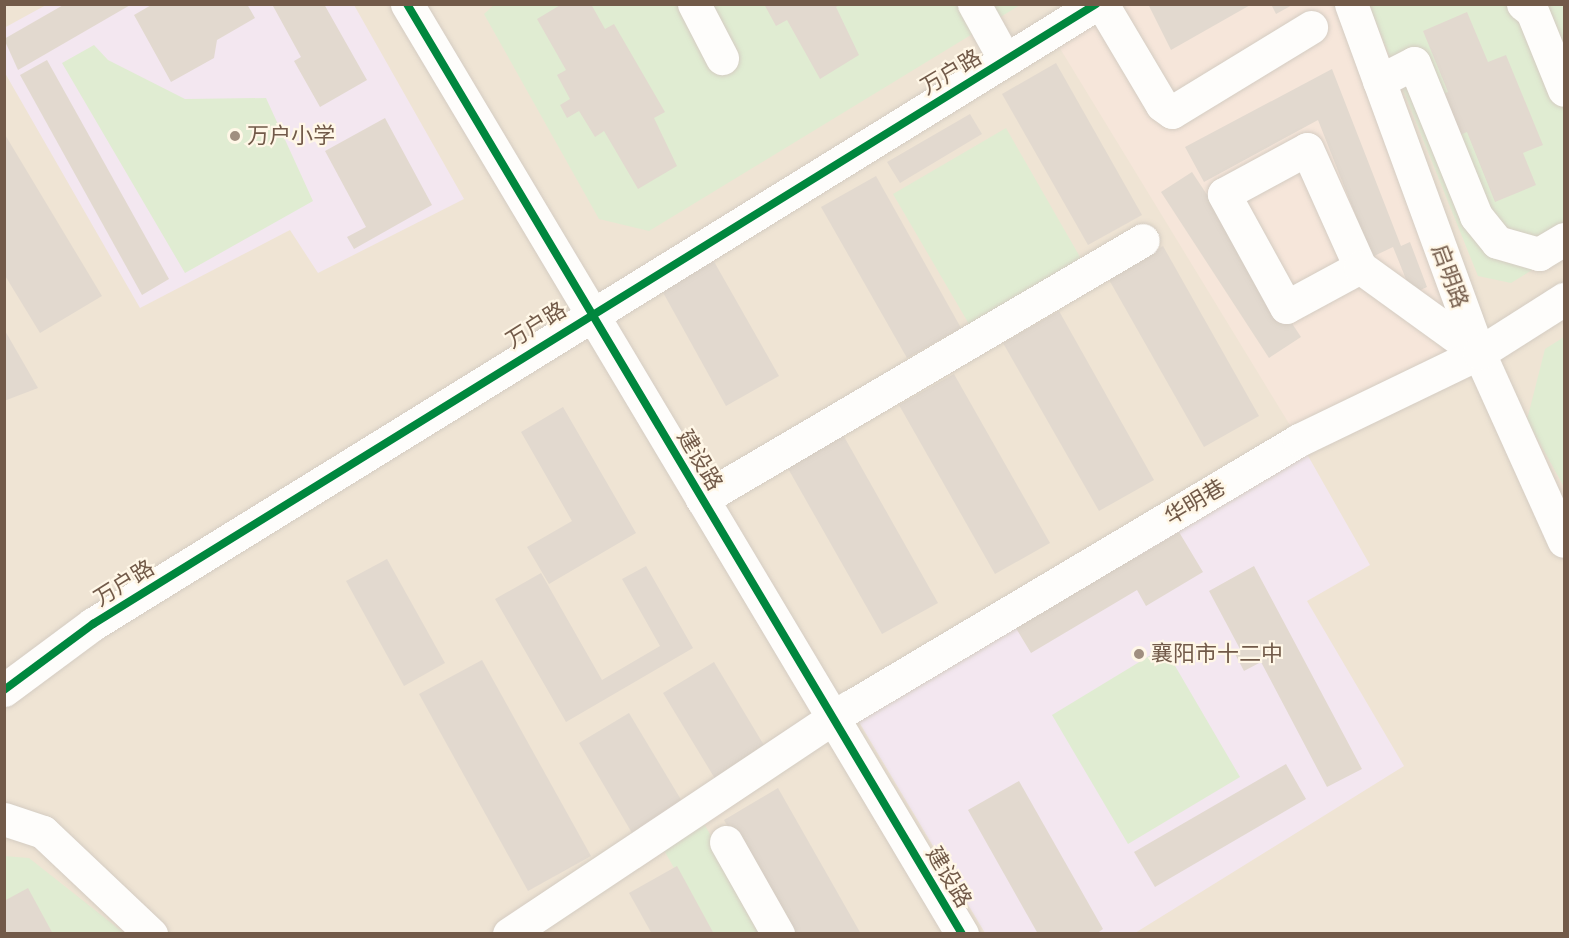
<!DOCTYPE html>
<meta charset="utf-8">
<style>
body{margin:0}
#map{position:relative;width:1569px;height:938px;overflow:hidden;background:#f6f1e7;font-family:Cabin,"Noto Sans SC",sans-serif}
div>[style]{position:absolute}
.residential>*{inset:0;background:#efe4d4}
.commercial>*{inset:0;background:#f6e6da}
.education>*{inset:0;background:#f3e7f0}
.green>*{inset:0;background:#e0ecd2}
.building>*{inset:0;background:#e2d9cf}
.roads{filter:drop-shadow(0 0 2px #d4ccc2) drop-shadow(0 0 2px #d4ccc2)}
.minor>*{height:33px;margin:-16.5px;padding:0 16.5px;transform-origin:16.5px;border-radius:16.5px;background:#fefdfb}
.cycleway>*{height:8px;margin:-4px;padding:0 4px;transform-origin:4px;border-radius:4px;background:#00873e}
.dots>*{width:16px;height:16px;translate:-50% -50%;box-sizing:border-box;border:3px solid #fff7e7;border-radius:50%}
span{translate:-50% -50%;white-space:nowrap;text-align:center;line-height:1.15;-webkit-text-stroke:4.5px #fff7e7;paint-order:stroke}
.street-label{font-size:22px;color:#725a49}
.poi-label{font-size:22px;color:#725a49}
.left{translate:0 -50%;text-align:left}
.frame{position:absolute;inset:0;border:6px solid #725a49;pointer-events:none}
</style>
<div id="map">
<div class="residential">
<div style="clip-path:polygon(5px 5px,1564px 5px,1564px 933px,5px 933px)"></div>
</div>
<div class="commercial">
<div style="clip-path:polygon(1096px 5px,1351px 5px,1479px 353px,1299px 440px,1050px 32px)"></div>
</div>
<div class="education">
<div style="clip-path:polygon(46px 5px,354px 5px,464px 199px,318px 273px,290px 230px,140px 308px,5px 73px,4px 28px)"></div>
<div style="clip-path:polygon(1299px 440px,1370px 565px,1307px 601px,1404px 766px,1135px 933px,985px 933px,850px 707px)"></div>
</div>
<div class="green">
<div style="clip-path:polygon(495px 4px,1020px 5px,649px 231px,599px 219px,484px 14px)"></div>
<div style="clip-path:polygon(1369px 5px,1564px 5px,1564px 250px,1511px 283px,1478px 276px)"></div>
<div style="clip-path:polygon(94px 45px,108px 60px,185px 99px,266px 98px,313px 201px,185px 273px,62px 63px)"></div>
<div style="clip-path:polygon(1006px 128px,1088px 271px,976px 336px,893px 194px)"></div>
<div style="clip-path:polygon(1564px 337px,1564px 487px,1527px 420px,1545px 349px)"></div>
<div style="clip-path:polygon(1164px 647px,1240px 777px,1128px 844px,1052px 715px)"></div>
<div style="clip-path:polygon(702px 820px,765px 933px,711px 933px,661px 845px)"></div>
<div style="clip-path:polygon(4px 856px,29px 858px,124px 933px,5px 933px)"></div>
</div>
<div class="building">
<div style="clip-path:polygon(65px 4px,132px 4px,18px 70px,4px 39px)"></div>
<div style="clip-path:polygon(153px 4px,247px 4px,255px 18px,217px 40px,214px 58px,171px 82px,134px 15px)"></div>
<div style="clip-path:polygon(324px 4px,367px 80px,320px 107px,294px 61px,301px 57px,273px 6px)"></div>
<div style="clip-path:polygon(562px 4px,591px 4px,605px 29px,614px 24px,665px 112px,654px 118px,677px 166px,638px 189px,604px 131px,595px 137px,579px 111px,567px 118px,560px 105px,570px 99px,557px 75px,566px 70px,537px 19px)"></div>
<div style="clip-path:polygon(764px 4px,841px 4px,836px 7px,859px 55px,820px 79px,787px 20px,776px 26px)"></div>
<div style="clip-path:polygon(1148px 4px,1252px 4px,1171px 50px)"></div>
<div style="clip-path:polygon(1271px 4px,1294px 4px,1276px 14px)"></div>
<div style="clip-path:polygon(1467px 12px,1488px 62px,1506px 55px,1543px 145px,1523px 153px,1536px 185px,1495px 202px,1467px 132px,1457px 136px,1440px 95px,1448px 92px,1423px 31px)"></div>
<div style="clip-path:polygon(47px 60px,169px 279px,142px 295px,20px 75px)"></div>
<div style="clip-path:polygon(1056px 63px,1142px 215px,1088px 245px,1002px 94px)"></div>
<div style="clip-path:polygon(1332px 69px,1401px 246px,1410px 242px,1427px 287px,1412px 294px,1393px 247px,1372px 257px,1318px 120px,1204px 182px,1185px 147px)"></div>
<div style="clip-path:polygon(970px 114px,982px 134px,900px 183px,887px 162px)"></div>
<div style="clip-path:polygon(385px 118px,432px 205px,354px 249px,347px 237px,366px 227px,325px 151px)"></div>
<div style="clip-path:polygon(4px 133px,102px 296px,40px 333px,4px 274px)"></div>
<div style="clip-path:polygon(1192px 172px,1301px 337px,1269px 358px,1161px 192px)"></div>
<div style="clip-path:polygon(876px 176px,961px 328px,907px 358px,821px 207px)"></div>
<div style="clip-path:polygon(1163px 246px,1259px 416px,1204px 447px,1108px 278px)"></div>
<div style="clip-path:polygon(712px 258px,779px 376px,726px 406px,660px 287px)"></div>
<div style="clip-path:polygon(1059px 311px,1154px 480px,1099px 511px,1003px 343px)"></div>
<div style="clip-path:polygon(4px 329px,38px 388px,4px 401px)"></div>
<div style="clip-path:polygon(954px 374px,1050px 543px,995px 574px,899px 405px)"></div>
<div style="clip-path:polygon(563px 407px,636px 533px,549px 584px,527px 547px,572px 521px,521px 432px)"></div>
<div style="clip-path:polygon(842px 433px,938px 603px,882px 634px,786px 465px)"></div>
<div style="clip-path:polygon(1179px 532px,1203px 572px,1146px 606px,1137px 590px,1031px 653px,1008px 615px,1126px 544px,1134px 559px)"></div>
<div style="clip-path:polygon(387px 559px,445px 663px,404px 686px,346px 581px)"></div>
<div style="clip-path:polygon(646px 566px,693px 648px,566px 722px,495px 599px,541px 573px,602px 680px,660px 646px,622px 579px)"></div>
<div style="clip-path:polygon(1254px 566px,1362px 769px,1327px 787px,1261px 662px,1244px 671px,1234px 652px,1240px 649px,1209px 591px)"></div>
<div style="clip-path:polygon(482px 660px,591px 856px,528px 891px,419px 694px)"></div>
<div style="clip-path:polygon(714px 662px,768px 752px,717px 782px,663px 693px)"></div>
<div style="clip-path:polygon(629px 713px,683px 803px,632px 833px,579px 743px)"></div>
<div style="clip-path:polygon(1286px 764px,1306px 799px,1155px 887px,1134px 852px)"></div>
<div style="clip-path:polygon(1019px 781px,1103px 929px,1096px 934px,1038px 934px,968px 810px)"></div>
<div style="clip-path:polygon(778px 788px,861px 934px,789px 934px,724px 820px)"></div>
<div style="clip-path:polygon(677px 866px,714px 934px,652px 934px,629px 893px)"></div>
<div style="clip-path:polygon(28px 888px,53px 934px,4px 934px,4px 901px)"></div>
</div>
<div class="roads">
<div class="minor">
<div style="left:407px;top:4px;width:1083px;rotate:59.17deg"></div>
<div style="left:694px;top:4px;width:61px;rotate:62.6deg"></div>
<div style="left:974px;top:4px;width:64px;rotate:61deg"></div>
<div style="left:1102px;top:4px;width:117px;rotate:59.3deg"></div>
<div style="left:1162px;top:105px;width:12px;rotate:35deg"></div>
<div style="left:1172px;top:112px;width:163px;rotate:-31.4deg"></div>
<div style="left:1351px;top:4px;width:372px;rotate:69.9deg"></div>
<div style="left:1479px;top:353px;width:206px;rotate:65.7deg"></div>
<div style="left:1523px;top:4px;width:11px;rotate:38deg"></div>
<div style="left:1532px;top:11px;width:85px;rotate:67.9deg"></div>
<div style="left:1379px;top:81px;width:39px;rotate:-27deg"></div>
<div style="left:1414px;top:63px;width:165px;rotate:67.9deg"></div>
<div style="left:1476px;top:216px;width:33px;rotate:51deg"></div>
<div style="left:1497px;top:242px;width:44px;rotate:15.9deg"></div>
<div style="left:1539px;top:254px;width:29px;rotate:-31deg"></div>
<div style="left:1360px;top:267px;width:84px;rotate:151.6deg"></div>
<div style="left:1286px;top:307px;width:129px;rotate:-118.8deg"></div>
<div style="left:1224px;top:194px;width:94px;rotate:-28.5deg"></div>
<div style="left:1307px;top:149px;width:129px;rotate:65.8deg"></div>
<div style="left:1360px;top:267px;width:147px;rotate:35.9deg"></div>
<div style="left:702px;top:499px;width:511px;rotate:-30.43deg"></div>
<div style="left:4px;top:690px;width:111px;rotate:-36.6deg"></div>
<div style="left:93px;top:624px;width:1179px;rotate:-31.72deg"></div>
<div style="left:4px;top:819px;width:41px;rotate:18.4deg"></div>
<div style="left:43px;top:832px;width:149px;rotate:43.4deg"></div>
<div style="left:726px;top:842px;width:106px;rotate:60.5deg"></div>
<div style="left:509px;top:934px;width:410px;rotate:-33.7deg"></div>
<div style="left:850px;top:707px;width:522px;rotate:-30.74deg"></div>
<div style="left:1299px;top:440px;width:200px;rotate:-25.8deg"></div>
<div style="left:1479px;top:353px;width:101px;rotate:-32.4deg"></div>
</div>
</div>
<div class="cycleway">
<div style="left:407px;top:4px;width:1083px;rotate:59.17deg"></div>
<div style="left:4px;top:690px;width:111px;rotate:-36.6deg"></div>
<div style="left:93px;top:624px;width:1179px;rotate:-31.72deg"></div>
</div>
<div class="dots">
<div style="left:235px;top:136px;background:#a08f80"></div>
<div style="left:1139px;top:654px;background:#a08f80"></div>
</div>
<div class="street-label">
<span style="left:951px;top:72px;rotate:-31deg">万户路</span>
<span style="left:1450px;top:276px;rotate:70deg">启明路</span>
<span style="left:536px;top:325px;rotate:-32deg">万户路</span>
<span style="left:700px;top:460px;rotate:59deg">建设路</span>
<span style="left:1195px;top:502px;rotate:-31deg">华明巷</span>
<span style="left:124px;top:583px;rotate:-32deg">万户路</span>
<span style="left:949px;top:877px;rotate:59deg">建设路</span>
</div>
<div class="poi-label">
<span class="left" style="left:247px;top:136px">万户小学</span>
<span class="left" style="left:1151px;top:654px">襄阳市十二中</span>
</div>
<div class="frame"></div>
</div>
